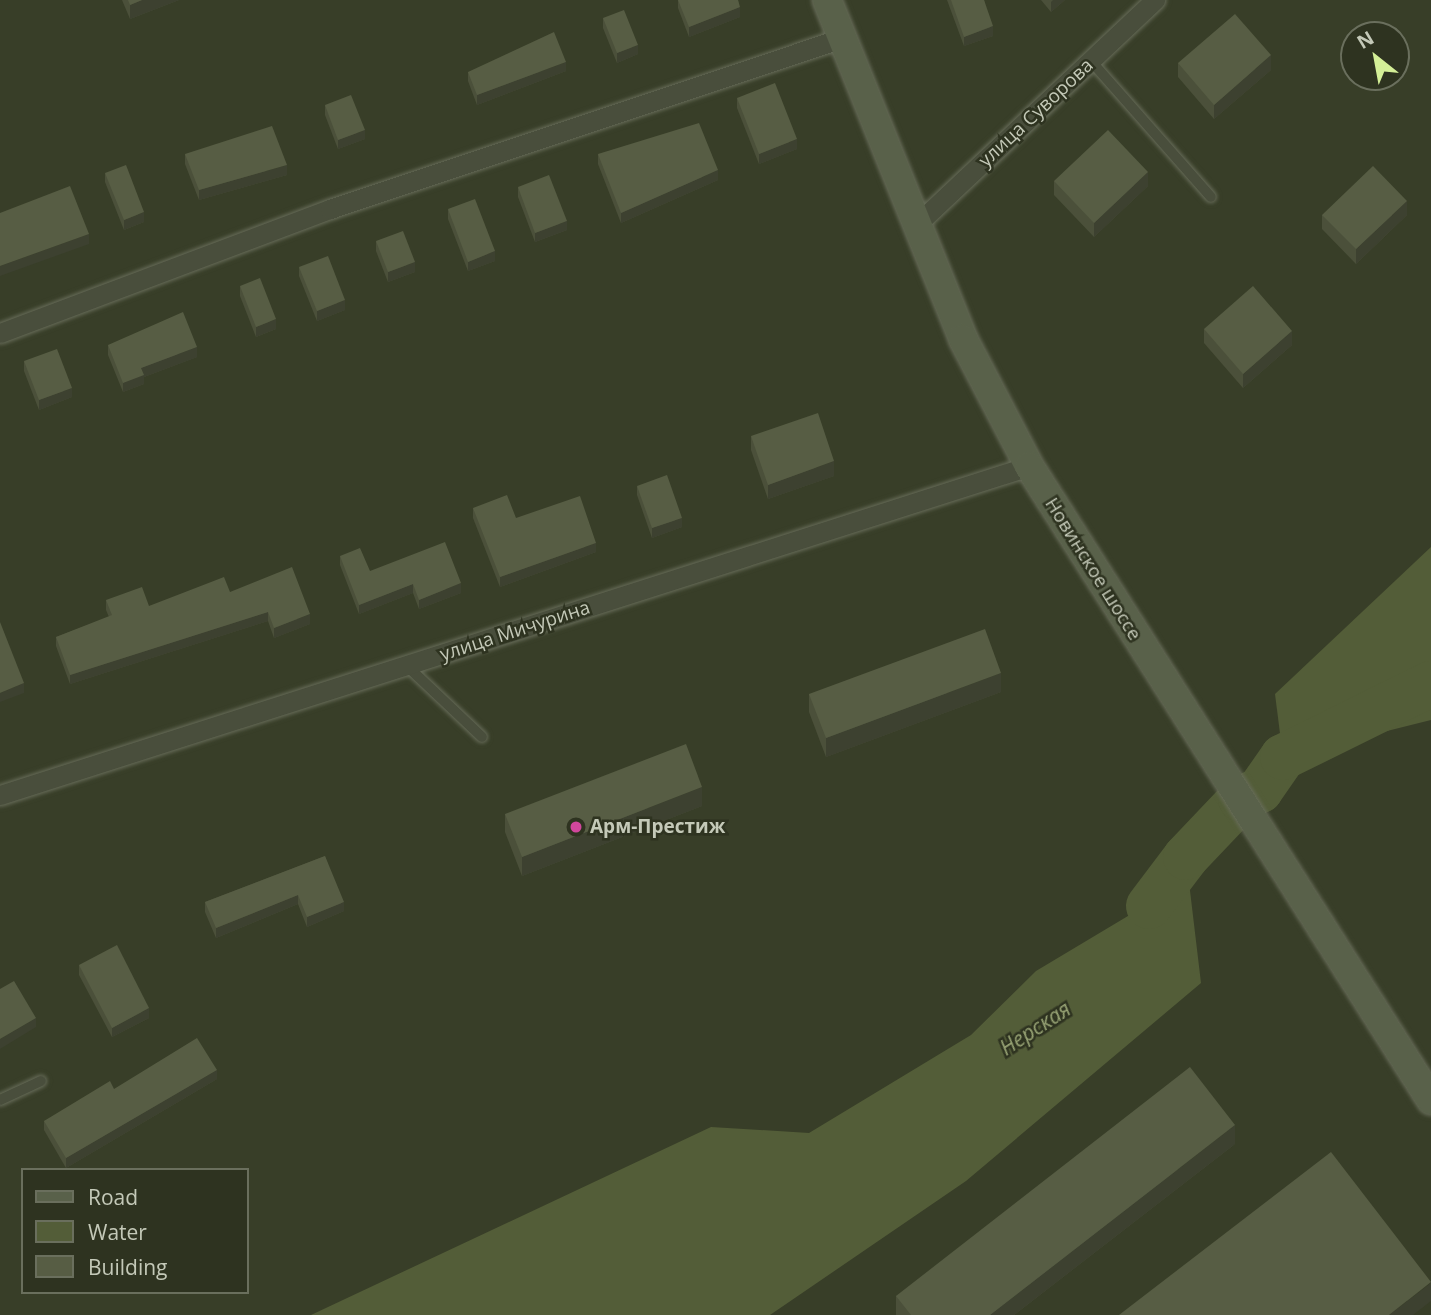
<!DOCTYPE html>
<meta charset="utf-8">
<style>
body{margin:0}
#map{position:relative;width:1431px;height:1315px;overflow:hidden;background:#383e28;font-family:"Open Sans",sans-serif}
div>[style]{position:absolute}
.water>*{inset:0;background:#535d38}
.river>*{height:46px;margin:-23px;padding:0 23px;transform-origin:23px;border-radius:23px;background:#535d38}
.roads{filter:drop-shadow(0 0 2px #676c59) drop-shadow(0 0 2px #676c59)}
.lane>*{height:10px;margin:-5px;padding:0 5px;transform-origin:5px;border-radius:5px;background:#494e3c}
.street>*{height:19px;margin:-9.5px;padding:0 9.5px;transform-origin:9.5px;border-radius:9.5px;background:#494e3c}
.secondary>*{height:28px;margin:-14px;padding:0 14px;transform-origin:14px;border-radius:14px;background:#59614a}
.wall>*{inset:0;background:#4b503a}
.shaded-wall>*{inset:0;background:#3d4130}
.building>*{inset:0;background:#575d44}
.dots>*{width:19px;height:19px;translate:-50% -50%;box-sizing:border-box;border:4px solid #2e3320;border-radius:50%}
span{translate:-50% -50%;white-space:nowrap;text-align:center;line-height:1.15;-webkit-text-stroke:5px #2e3320;paint-order:stroke}
.street-label{font-size:19px;color:#c4c9b8}
.poi-label{font-size:19px;color:#c4c9b8;font-weight:700}
.left{translate:0 -50%;text-align:left}
.water-label{font-size:21px;color:#98a475;font-style:italic}
.legend{position:absolute;left:21px;top:1168px;width:228px;height:126px;box-sizing:border-box;background:#2e3320;border:2px solid #6a6f5d;margin:0;padding:9px 12px;list-style:none;font-size:21px;color:#c4c9b8}
.legend li{display:flex;align-items:center;gap:14px;height:35px}
.legend b{width:35px;border:2px solid #6a6f5d}
.north{position:absolute;left:1340px;top:21px;width:70px;height:70px;box-sizing:border-box;background:#2e3320;border:2px solid #6a6f5d;border-radius:50%;rotate:329deg;font-size:19px;font-weight:700;line-height:28px;text-align:center;color:#c4c9b8}
.north::after{content:'';display:block;margin:auto;width:24px;height:32px;background:#d4ef97;clip-path:polygon(50% 0,100% 100%,50% 72%,0 100%)}
</style>
<div id="map">
<div class="water">
<div style="clip-path:polygon(1431px 547px,1431px 720px,1283px 757px,1275px 694px)"></div>
<div style="clip-path:polygon(1186px 857px,1201px 983px,966px 1181px,770px 1315px,311px 1315px,711px 1127px,809px 1133px,971px 1035px,1036px 971px,1143px 907px)"></div>
</div>
<div class="river">
<div style="left:1149px;top:906px;width:61px;rotate:-52.9deg"></div>
<div style="left:1186px;top:857px;width:80px;rotate:-46.5deg"></div>
<div style="left:1241px;top:799px;width:21px;rotate:-25deg"></div>
<div style="left:1260px;top:790px;width:40px;rotate:-55.1deg"></div>
<div style="left:1283px;top:757px;width:165px;rotate:-26.3deg"></div>
</div>
<div class="roads">
<div class="lane">
<div style="left:1091px;top:61px;width:181px;rotate:48.6deg"></div>
<div style="left:407px;top:666px;width:103px;rotate:43.4deg"></div>
<div style="left:0;top:1100px;width:45px;rotate:-24.9deg"></div>
</div>
<div class="street">
<div style="left:915px;top:226px;width:330px;rotate:-43.3deg"></div>
<div style="left:0;top:333px;width:353px;rotate:-20.6deg"></div>
<div style="left:330px;top:209px;width:540px;rotate:-18.47deg"></div>
<div style="left:0;top:795px;width:1080px;rotate:-17.73deg"></div>
</div>
<div class="secondary">
<div style="left:827px;top:0;width:365px;rotate:68.1deg"></div>
<div style="left:963px;top:339px;width:143px;rotate:62.5deg"></div>
<div style="left:1029px;top:466px;width:751px;rotate:57.62deg"></div>
</div>
</div>
<div class="wall">
<div style="clip-path:polygon(122px 0,179px 0,130px 19px)"></div>
<div style="clip-path:polygon(678px 0,738px 0,740px 17px,689px 37px,678px 8px)"></div>
<div style="clip-path:polygon(947px 0,984px 0,993px 36px,964px 46px)"></div>
<div style="clip-path:polygon(1041px 0,1065px 0,1051px 12px)"></div>
<div style="clip-path:polygon(603px 18px,638px 54px,617px 63px,603px 28px)"></div>
<div style="clip-path:polygon(1178px 63px,1271px 70px,1214px 119px,1178px 77px)"></div>
<div style="clip-path:polygon(566px 71px,477px 105px,468px 81px,468px 72px)"></div>
<div style="clip-path:polygon(737px 98px,797px 149px,759px 164px,737px 108px)"></div>
<div style="clip-path:polygon(325px 105px,365px 139px,338px 149px,325px 115px)"></div>
<div style="clip-path:polygon(185px 154px,287px 175px,199px 200px,185px 164px)"></div>
<div style="clip-path:polygon(598px 154px,718px 180px,621px 223px,598px 164px)"></div>
<div style="clip-path:polygon(105px 173px,144px 222px,124px 230px,105px 182px)"></div>
<div style="clip-path:polygon(1054px 181px,1148px 186px,1094px 237px,1054px 195px)"></div>
<div style="clip-path:polygon(518px 187px,567px 230px,535px 242px,518px 197px)"></div>
<div style="clip-path:polygon(448px 209px,495px 261px,468px 271px,448px 219px)"></div>
<div style="clip-path:polygon(1322px 215px,1407px 215px,1356px 264px,1322px 229px)"></div>
<div style="clip-path:polygon(376px 241px,415px 272px,388px 282px,376px 251px)"></div>
<div style="clip-path:polygon(299px 267px,345px 310px,317px 321px,299px 276px)"></div>
<div style="clip-path:polygon(240px 286px,276px 329px,256px 337px,240px 296px)"></div>
<div style="clip-path:polygon(1204px 329px,1292px 345px,1243px 388px,1204px 343px)"></div>
<div style="clip-path:polygon(108px 345px,197px 357px,144px 377px,144px 384px,123px 392px,108px 355px)"></div>
<div style="clip-path:polygon(24px 361px,72px 397px,39px 410px,24px 371px)"></div>
<div style="clip-path:polygon(751px 436px,834px 476px,768px 499px,751px 450px)"></div>
<div style="clip-path:polygon(637px 486px,682px 527px,652px 538px,637px 495px)"></div>
<div style="clip-path:polygon(473px 508px,516px 518px,596px 552px,500px 587px,473px 518px)"></div>
<div style="clip-path:polygon(340px 556px,370px 571px,461px 593px,419px 609px,413px 593px,359px 614px,340px 565px)"></div>
<div style="clip-path:polygon(230px 592px,310px 624px,274px 638px,268px 621px,70px 684px,56px 646px,56px 637px,109px 617px,106px 610px,106px 600px,149px 606px)"></div>
<div style="clip-path:polygon(1001px 692px,826px 757px,809px 712px,809px 694px)"></div>
<div style="clip-path:polygon(702px 806px,522px 876px,505px 832px,505px 814px)"></div>
<div style="clip-path:polygon(325px 856px,344px 911px,307px 927px,298px 904px,216px 938px,205px 912px,205px 902px)"></div>
<div style="clip-path:polygon(79px 965px,149px 1018px,112px 1037px,79px 975px)"></div>
<div style="clip-path:polygon(217px 1079px,66px 1168px,44px 1130px,44px 1121px,114px 1089px)"></div>
<div style="clip-path:polygon(1235px 1144px,1014px 1315px,896px 1315px,896px 1296px)"></div>
</div>
<div class="shaded-wall">
<div style="clip-path:polygon(142px 0,179px 0,130px 19px,130px 5px)"></div>
<div style="clip-path:polygon(1053px 0,1065px 0,1051px 12px,1051px 2px)"></div>
<div style="clip-path:polygon(740px 7px,740px 17px,689px 37px,689px 27px)"></div>
<div style="clip-path:polygon(993px 26px,993px 36px,964px 46px,964px 37px)"></div>
<div style="clip-path:polygon(638px 45px,638px 54px,617px 63px,617px 53px)"></div>
<div style="clip-path:polygon(1271px 55px,1271px 70px,1214px 119px,1214px 105px)"></div>
<div style="clip-path:polygon(566px 62px,566px 71px,477px 105px,477px 95px)"></div>
<div style="clip-path:polygon(365px 130px,365px 139px,338px 149px,338px 140px)"></div>
<div style="clip-path:polygon(797px 139px,797px 149px,759px 164px,759px 154px)"></div>
<div style="clip-path:polygon(287px 165px,287px 175px,199px 200px,199px 190px)"></div>
<div style="clip-path:polygon(718px 170px,718px 180px,621px 223px,621px 213px)"></div>
<div style="clip-path:polygon(1148px 172px,1148px 186px,1094px 237px,1094px 223px)"></div>
<div style="clip-path:polygon(1407px 201px,1407px 215px,1356px 264px,1356px 249px)"></div>
<div style="clip-path:polygon(144px 212px,144px 222px,124px 230px,124px 220px)"></div>
<div style="clip-path:polygon(567px 221px,567px 230px,535px 242px,535px 233px)"></div>
<div style="clip-path:polygon(89px 234px,89px 244px,0 276px,0 266px)"></div>
<div style="clip-path:polygon(495px 251px,495px 261px,468px 271px,468px 262px)"></div>
<div style="clip-path:polygon(415px 262px,415px 272px,388px 282px,388px 272px)"></div>
<div style="clip-path:polygon(345px 300px,345px 310px,317px 321px,317px 311px)"></div>
<div style="clip-path:polygon(276px 319px,276px 329px,256px 337px,256px 327px)"></div>
<div style="clip-path:polygon(1292px 331px,1292px 345px,1243px 388px,1243px 374px)"></div>
<div style="clip-path:polygon(197px 347px,197px 357px,144px 377px,144px 384px,123px 392px,123px 383px,141px 368px)"></div>
<div style="clip-path:polygon(72px 388px,72px 397px,39px 410px,39px 400px)"></div>
<div style="clip-path:polygon(834px 461px,834px 476px,768px 499px,768px 485px)"></div>
<div style="clip-path:polygon(682px 518px,682px 527px,652px 538px,652px 528px)"></div>
<div style="clip-path:polygon(596px 543px,596px 552px,500px 587px,500px 577px)"></div>
<div style="clip-path:polygon(461px 583px,461px 593px,419px 609px,419px 600px)"></div>
<div style="clip-path:polygon(413px 584px,413px 593px,359px 614px,359px 605px)"></div>
<div style="clip-path:polygon(268px 612px,268px 621px,70px 684px,70px 675px)"></div>
<div style="clip-path:polygon(310px 614px,310px 624px,274px 638px,274px 628px)"></div>
<div style="clip-path:polygon(1001px 673px,1001px 692px,826px 757px,826px 738px)"></div>
<div style="clip-path:polygon(24px 683px,24px 693px,0 702px,0 693px)"></div>
<div style="clip-path:polygon(702px 787px,702px 806px,522px 876px,522px 857px)"></div>
<div style="clip-path:polygon(298px 895px,298px 904px,216px 938px,216px 928px)"></div>
<div style="clip-path:polygon(344px 902px,344px 911px,307px 927px,307px 917px)"></div>
<div style="clip-path:polygon(149px 1008px,149px 1018px,112px 1037px,112px 1028px)"></div>
<div style="clip-path:polygon(36px 1018px,36px 1027px,0 1049px,0 1039px)"></div>
<div style="clip-path:polygon(217px 1070px,217px 1079px,66px 1168px,66px 1158px)"></div>
<div style="clip-path:polygon(1235px 1125px,1235px 1144px,1014px 1315px,990px 1315px)"></div>
<div style="clip-path:polygon(1431px 1283px,1431px 1301px,1413px 1315px,1389px 1315px)"></div>
</div>
<div class="building">
<div style="clip-path:polygon(128px 0,142px 0,130px 5px)"></div>
<div style="clip-path:polygon(678px 0,738px 0,740px 7px,689px 27px)"></div>
<div style="clip-path:polygon(951px 0,984px 0,993px 26px,964px 37px)"></div>
<div style="clip-path:polygon(624px 10px,638px 45px,617px 53px,603px 18px)"></div>
<div style="clip-path:polygon(1235px 14px,1271px 55px,1214px 105px,1178px 63px)"></div>
<div style="clip-path:polygon(554px 32px,566px 62px,477px 95px,468px 72px)"></div>
<div style="clip-path:polygon(775px 83px,797px 139px,759px 154px,737px 98px)"></div>
<div style="clip-path:polygon(351px 95px,365px 130px,338px 140px,325px 105px)"></div>
<div style="clip-path:polygon(699px 123px,718px 170px,621px 213px,598px 154px)"></div>
<div style="clip-path:polygon(272px 126px,287px 165px,199px 190px,185px 154px)"></div>
<div style="clip-path:polygon(1108px 130px,1148px 172px,1094px 223px,1054px 181px)"></div>
<div style="clip-path:polygon(126px 165px,144px 212px,124px 220px,105px 173px)"></div>
<div style="clip-path:polygon(1373px 166px,1407px 201px,1356px 249px,1322px 215px)"></div>
<div style="clip-path:polygon(549px 175px,567px 221px,535px 233px,518px 187px)"></div>
<div style="clip-path:polygon(70px 186px,89px 234px,0 266px,0 213px)"></div>
<div style="clip-path:polygon(475px 199px,495px 251px,468px 262px,448px 209px)"></div>
<div style="clip-path:polygon(403px 231px,415px 262px,388px 272px,376px 241px)"></div>
<div style="clip-path:polygon(328px 256px,345px 300px,317px 311px,299px 267px)"></div>
<div style="clip-path:polygon(260px 278px,276px 319px,256px 327px,240px 286px)"></div>
<div style="clip-path:polygon(1253px 286px,1292px 331px,1243px 374px,1204px 329px)"></div>
<div style="clip-path:polygon(183px 312px,197px 347px,141px 368px,144px 375px,123px 383px,108px 345px)"></div>
<div style="clip-path:polygon(57px 349px,72px 388px,39px 400px,24px 361px)"></div>
<div style="clip-path:polygon(818px 413px,834px 461px,768px 485px,751px 436px)"></div>
<div style="clip-path:polygon(667px 475px,682px 518px,652px 528px,637px 486px)"></div>
<div style="clip-path:polygon(507px 495px,516px 518px,580px 496px,596px 543px,500px 577px,473px 508px)"></div>
<div style="clip-path:polygon(445px 542px,461px 583px,419px 600px,413px 584px,359px 605px,340px 556px,360px 548px,370px 571px)"></div>
<div style="clip-path:polygon(292px 567px,310px 614px,274px 628px,268px 612px,70px 675px,56px 637px,112px 615px,106px 600px,142px 587px,149px 606px,224px 577px,230px 592px)"></div>
<div style="clip-path:polygon(0 622px,24px 683px,0 693px)"></div>
<div style="clip-path:polygon(985px 629px,1001px 673px,826px 738px,809px 694px)"></div>
<div style="clip-path:polygon(686px 744px,702px 787px,522px 857px,505px 814px)"></div>
<div style="clip-path:polygon(325px 856px,344px 902px,307px 917px,298px 895px,216px 928px,205px 902px)"></div>
<div style="clip-path:polygon(117px 945px,149px 1008px,112px 1028px,79px 965px)"></div>
<div style="clip-path:polygon(14px 981px,36px 1018px,0 1039px,0 989px)"></div>
<div style="clip-path:polygon(197px 1038px,217px 1070px,66px 1158px,44px 1121px,110px 1081px,114px 1089px)"></div>
<div style="clip-path:polygon(1190px 1067px,1235px 1125px,990px 1315px,911px 1315px,896px 1296px)"></div>
<div style="clip-path:polygon(1331px 1152px,1431px 1282px,1389px 1315px,1119px 1315px)"></div>
</div>
<div class="dots">
<div style="left:576px;top:827px;background:#d1479c"></div>
</div>
<div class="street-label">
<span style="left:1036px;top:113px;rotate:-43deg">улица Суворова</span>
<span style="left:1093px;top:569px;rotate:58deg">Новинское шоссе</span>
<span style="left:515px;top:631px;rotate:-18deg">улица Мичурина</span>
</div>
<div class="poi-label">
<span class="left" style="left:590px;top:827px">Арм-Престиж</span>
</div>
<div class="water-label">
<span style="left:1035px;top:1028px;rotate:-33deg">Нерская</span>
</div>
<ul class="legend">
<li><b style="height:9px;background:#59614a"></b>Road</li>
<li><b style="height:19px;background:#535d38"></b>Water</li>
<li><b style="height:19px;background:#575d44"></b>Building</li>
</ul>
<div class="north">N</div>
</div>
